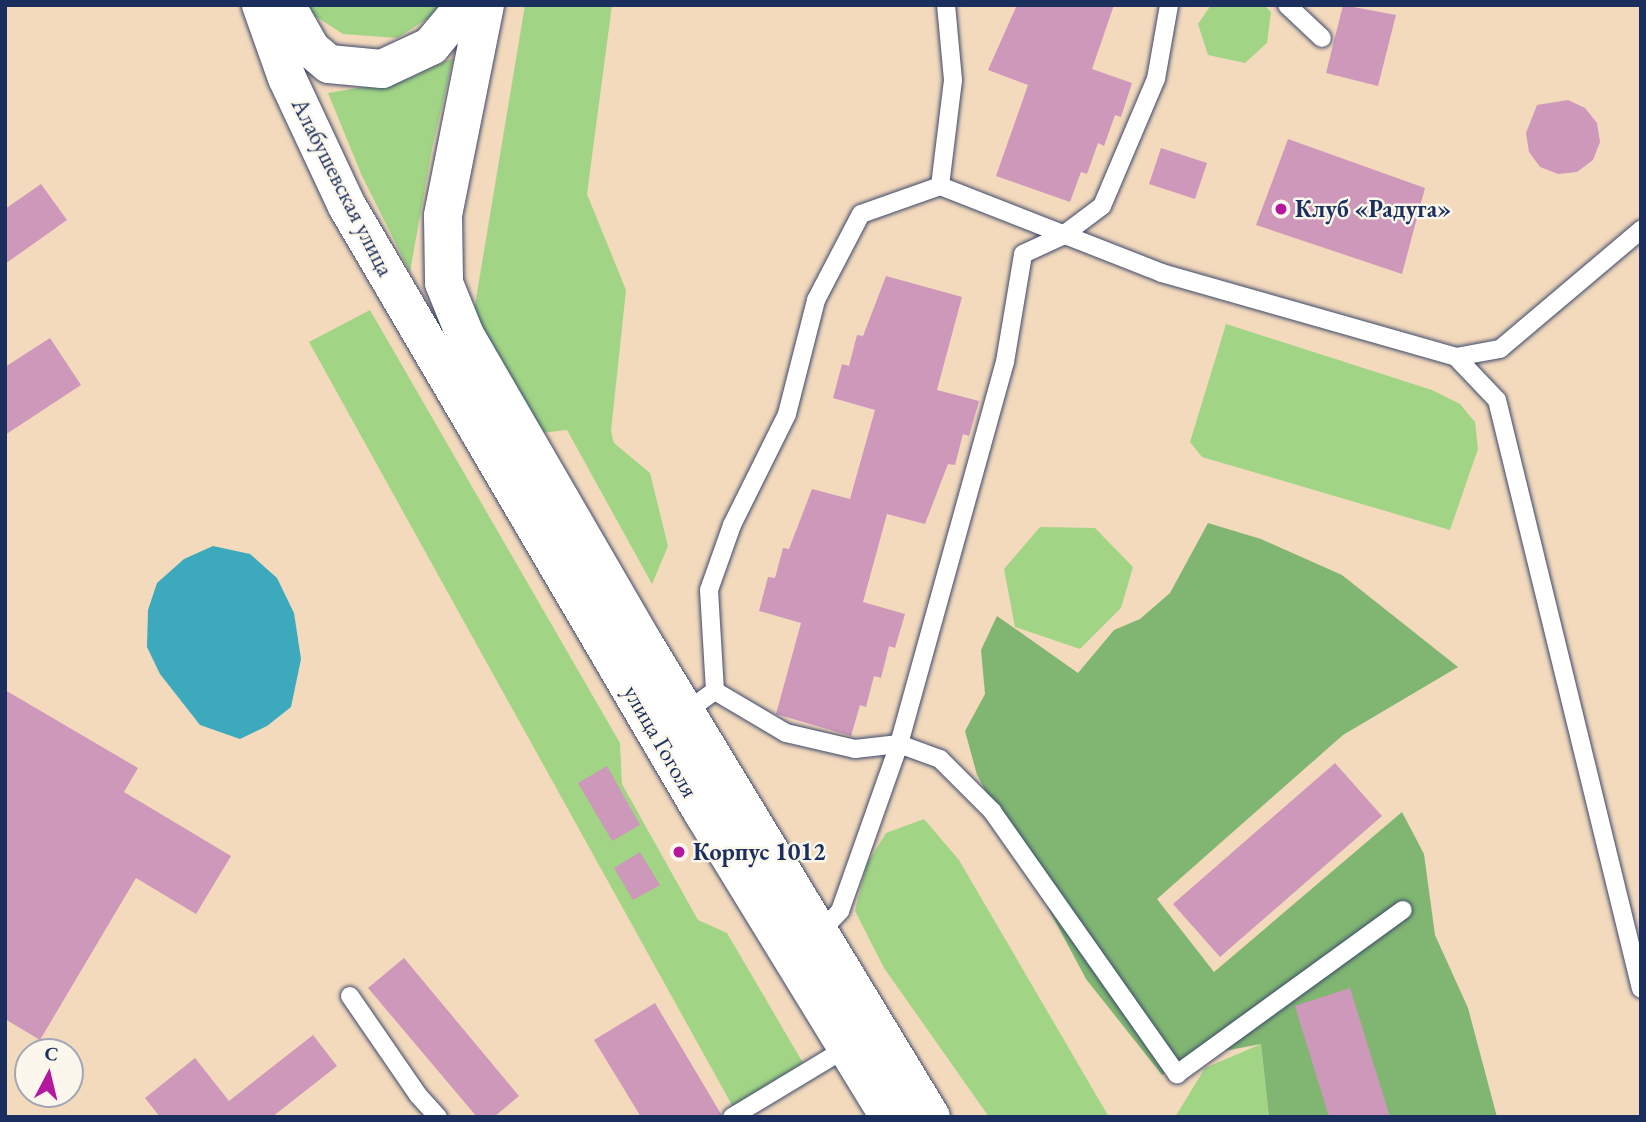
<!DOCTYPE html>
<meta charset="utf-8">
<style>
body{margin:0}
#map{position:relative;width:1646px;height:1122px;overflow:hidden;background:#f4dabd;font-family:"EB Garamond",serif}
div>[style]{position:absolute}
.green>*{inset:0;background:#a1d585}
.forest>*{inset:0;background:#80b672}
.water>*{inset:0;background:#3da9bd}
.building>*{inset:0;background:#ce98bb}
.roads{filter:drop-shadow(0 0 2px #3c496c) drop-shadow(0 0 2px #3c496c)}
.lane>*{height:18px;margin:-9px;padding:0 9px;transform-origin:9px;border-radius:9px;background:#fff}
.secondary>*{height:38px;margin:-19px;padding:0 19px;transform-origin:19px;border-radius:19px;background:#fff}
.dots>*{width:19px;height:19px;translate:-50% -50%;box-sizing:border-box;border:4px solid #fbf7ec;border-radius:50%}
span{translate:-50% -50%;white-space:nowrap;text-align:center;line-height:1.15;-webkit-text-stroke:5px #fbf7ec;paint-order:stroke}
.street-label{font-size:24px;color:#1b2f5e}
.poi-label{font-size:24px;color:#1b2f5e;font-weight:700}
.left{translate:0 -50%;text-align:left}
.frame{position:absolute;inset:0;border:7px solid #1b2f5e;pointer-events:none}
.north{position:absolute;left:14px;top:1038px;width:70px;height:70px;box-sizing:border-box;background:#fbf7ec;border:2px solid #a1a7b3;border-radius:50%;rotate:7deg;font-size:19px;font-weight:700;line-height:28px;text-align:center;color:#1b2f5e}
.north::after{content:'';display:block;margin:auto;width:24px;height:32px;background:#b5179e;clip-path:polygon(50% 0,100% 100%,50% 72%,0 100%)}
</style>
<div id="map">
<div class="green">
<div style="clip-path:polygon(298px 5px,439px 5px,435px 14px,397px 38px,343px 34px)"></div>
<div style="clip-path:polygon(525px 5px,612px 5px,587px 194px,626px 290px,611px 431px,614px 443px,650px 473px,668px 546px,652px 584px,567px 430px,532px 434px,473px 317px)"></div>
<div style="clip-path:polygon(1211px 5px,1264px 5px,1271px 12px,1267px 43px,1245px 63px,1208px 55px,1198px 24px)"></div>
<div style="clip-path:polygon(453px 58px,432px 149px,410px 272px,362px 176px,328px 93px,406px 80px)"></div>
<div style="clip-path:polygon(370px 310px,620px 743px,622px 784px,698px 920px,727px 933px,803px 1063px,733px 1107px,309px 342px)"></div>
<div style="clip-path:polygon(1226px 324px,1432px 390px,1460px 404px,1475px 422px,1478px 449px,1450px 530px,1202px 457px,1190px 442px)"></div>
<div style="clip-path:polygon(1040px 527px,1095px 528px,1133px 567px,1121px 608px,1080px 649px,1015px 627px,1004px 569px)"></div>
<div style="clip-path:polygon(924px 819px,959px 860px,1109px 1117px,989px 1117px,884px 968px,855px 911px,867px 864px,886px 833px)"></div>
<div style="clip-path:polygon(1261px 1044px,1269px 1117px,1175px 1117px,1205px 1068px)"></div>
</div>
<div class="forest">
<div style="clip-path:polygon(1208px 523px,1261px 539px,1342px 575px,1458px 667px,1343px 735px,1157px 899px,1214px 972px,1402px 812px,1424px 854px,1435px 935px,1468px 1008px,1497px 1117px,1269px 1117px,1261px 1044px,1198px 1056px,1162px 1075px,1086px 979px,977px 775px,965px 731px,985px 694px,981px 650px,997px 616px,1078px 673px,1114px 630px,1140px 619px,1170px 593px)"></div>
</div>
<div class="water">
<div style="clip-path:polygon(213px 546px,250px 554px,277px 578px,294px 613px,301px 659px,291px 707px,267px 726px,240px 739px,200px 725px,160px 674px,147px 647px,148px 610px,157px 583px,184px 559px)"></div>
</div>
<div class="building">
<div style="clip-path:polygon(1017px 5px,1114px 5px,1092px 69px,1132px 83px,1121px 117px,1115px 115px,1104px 146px,1098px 143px,1087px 174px,1081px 172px,1070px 202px,996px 176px,1028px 85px,988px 70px)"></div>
<div style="clip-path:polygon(1343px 5px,1396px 15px,1378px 86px,1326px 73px)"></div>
<div style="clip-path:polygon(1568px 100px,1585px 108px,1597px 123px,1600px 142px,1593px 160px,1577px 172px,1558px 174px,1540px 167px,1529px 152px,1526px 133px,1537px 105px)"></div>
<div style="clip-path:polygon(1288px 139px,1425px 188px,1402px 274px,1256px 225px)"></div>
<div style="clip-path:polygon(1161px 148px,1207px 163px,1195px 199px,1149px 184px)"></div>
<div style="clip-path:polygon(41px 184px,67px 220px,5px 264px,5px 209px)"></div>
<div style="clip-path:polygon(886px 276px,962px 297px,937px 390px,979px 401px,969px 436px,963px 434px,955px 465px,948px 464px,925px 524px,887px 514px,863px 602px,905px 614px,895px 648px,889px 646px,881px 678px,874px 676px,866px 707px,860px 705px,851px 736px,776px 714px,801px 623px,759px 611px,768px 577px,775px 578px,783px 548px,789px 549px,812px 489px,850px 499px,875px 410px,833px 398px,842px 364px,849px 366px,857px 335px,863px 336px)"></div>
<div style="clip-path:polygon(50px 338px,81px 385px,5px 435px,5px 367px)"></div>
<div style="clip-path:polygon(5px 690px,138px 768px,124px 792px,231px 856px,196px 914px,136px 878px,40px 1040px,5px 1019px)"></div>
<div style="clip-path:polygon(1335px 763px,1382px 816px,1220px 957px,1173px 904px)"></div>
<div style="clip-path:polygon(607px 766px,640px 825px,612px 841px,578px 783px)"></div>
<div style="clip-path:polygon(640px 852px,660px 885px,633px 900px,614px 868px)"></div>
<div style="clip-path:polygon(404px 958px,519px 1096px,494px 1117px,477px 1117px,368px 988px)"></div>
<div style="clip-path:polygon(1350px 988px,1390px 1117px,1329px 1117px,1295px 1006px)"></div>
<div style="clip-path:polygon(655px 1003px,721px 1114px,721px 1117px,641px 1117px,594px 1040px)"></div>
<div style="clip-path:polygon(313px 1035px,337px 1066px,272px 1117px,160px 1117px,145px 1098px,195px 1058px,229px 1101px)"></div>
</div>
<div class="roads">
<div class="lane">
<div style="left:1287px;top:5px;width:48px;rotate:43.3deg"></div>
<div style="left:940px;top:186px;width:238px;rotate:21.4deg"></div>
<div style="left:1162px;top:273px;width:306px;rotate:15.9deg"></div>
<div style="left:1456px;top:357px;width:59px;rotate:46.4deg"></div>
<div style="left:1497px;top:400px;width:606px;rotate:76.26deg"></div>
<div style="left:1456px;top:357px;width:45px;rotate:-10.3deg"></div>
<div style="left:1500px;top:349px;width:185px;rotate:-40.2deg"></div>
<div style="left:715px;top:691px;width:82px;rotate:30.6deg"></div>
<div style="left:786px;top:733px;width:71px;rotate:13.1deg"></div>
<div style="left:855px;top:749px;width:44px;rotate:-6.5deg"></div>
<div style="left:899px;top:744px;width:44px;rotate:20.1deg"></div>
<div style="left:940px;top:759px;width:74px;rotate:45deg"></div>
<div style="left:992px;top:811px;width:322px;rotate:54.9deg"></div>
<div style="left:1177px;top:1074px;width:279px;rotate:-36deg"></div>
<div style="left:683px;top:714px;width:39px;rotate:-36deg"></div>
<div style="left:715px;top:691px;width:101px;rotate:-93.4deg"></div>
<div style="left:709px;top:590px;width:69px;rotate:-70.5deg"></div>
<div style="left:732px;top:525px;width:124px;rotate:-63.6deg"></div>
<div style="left:787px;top:414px;width:118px;rotate:-75.7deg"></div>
<div style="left:816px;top:300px;width:97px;rotate:-62.4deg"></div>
<div style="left:861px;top:214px;width:84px;rotate:-19.5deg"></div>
<div style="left:940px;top:186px;width:107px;rotate:-83deg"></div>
<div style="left:953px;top:80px;width:75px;rotate:-95.3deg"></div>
<div style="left:816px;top:936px;width:35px;rotate:-46deg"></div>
<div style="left:840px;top:911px;width:177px;rotate:-70.5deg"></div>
<div style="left:899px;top:744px;width:396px;rotate:-74.5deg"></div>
<div style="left:1005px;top:362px;width:109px;rotate:-80.5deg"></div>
<div style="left:1023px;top:254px;width:43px;rotate:-24.8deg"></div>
<div style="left:1062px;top:236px;width:50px;rotate:-36.9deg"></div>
<div style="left:1102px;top:206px;width:138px;rotate:-67deg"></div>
<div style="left:1156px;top:79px;width:75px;rotate:-80deg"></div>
<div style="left:350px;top:996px;width:120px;rotate:55.5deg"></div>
<div style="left:418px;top:1095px;width:30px;rotate:48deg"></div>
<div style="left:732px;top:1117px;width:135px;rotate:-31.1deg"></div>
</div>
<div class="secondary">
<div style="left:261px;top:5px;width:77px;rotate:70.4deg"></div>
<div style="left:287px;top:78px;width:141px;rotate:64.9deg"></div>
<div style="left:347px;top:206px;width:704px;rotate:59.61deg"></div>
<div style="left:703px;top:813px;width:356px;rotate:58.5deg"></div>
<div style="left:286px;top:5px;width:51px;rotate:60.4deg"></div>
<div style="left:311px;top:49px;width:23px;rotate:40deg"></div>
<div style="left:329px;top:64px;width:53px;rotate:5.4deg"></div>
<div style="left:382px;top:69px;width:54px;rotate:-25.1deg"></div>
<div style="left:431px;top:46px;width:53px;rotate:-50.3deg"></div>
<div style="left:485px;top:5px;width:215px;rotate:101.3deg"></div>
<div style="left:443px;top:216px;width:67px;rotate:89.1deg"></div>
<div style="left:444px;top:283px;width:56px;rotate:68deg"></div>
<div style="left:465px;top:335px;width:355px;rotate:59.9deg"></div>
<div style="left:643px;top:642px;width:555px;rotate:58.77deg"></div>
</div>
</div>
<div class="dots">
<div style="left:1281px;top:209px;background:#b5179e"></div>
<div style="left:679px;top:852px;background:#b5179e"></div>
</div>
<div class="street-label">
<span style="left:343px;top:187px;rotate:63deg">Алабушевская улица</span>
<span style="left:661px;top:741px;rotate:60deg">улица Гоголя</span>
</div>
<div class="poi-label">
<span class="left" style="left:1295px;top:209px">Клуб «Радуга»</span>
<span class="left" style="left:693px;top:852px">Корпус 1012</span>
</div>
<div class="frame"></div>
<div class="north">С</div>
</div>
